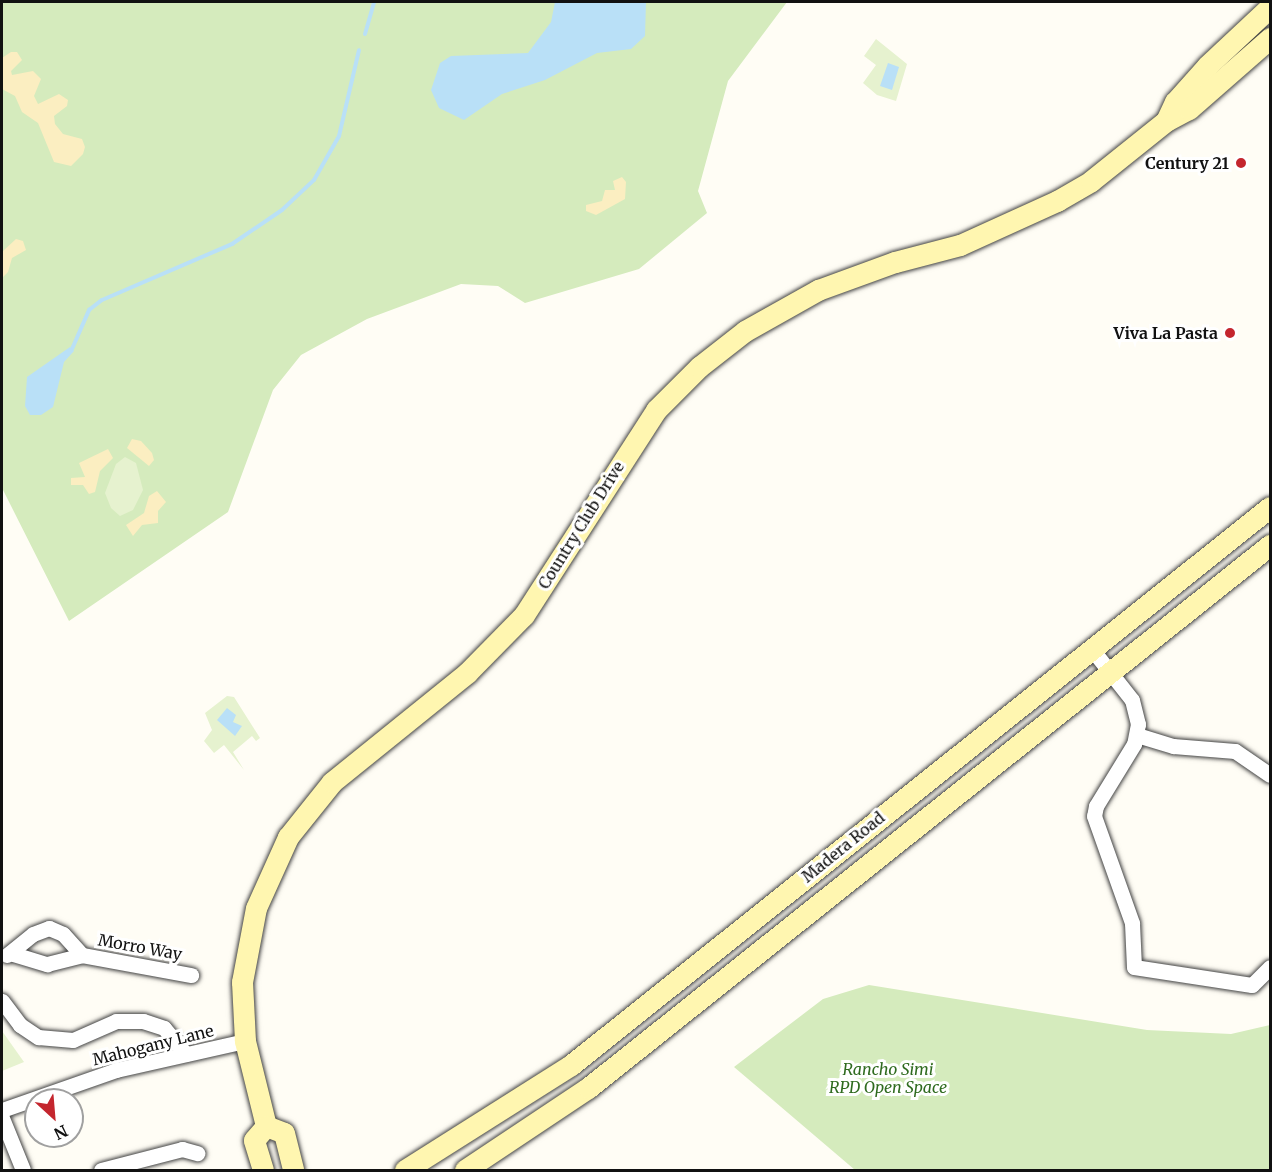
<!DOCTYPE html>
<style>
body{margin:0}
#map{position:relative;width:1272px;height:1172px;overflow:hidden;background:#fffdf5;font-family:Merriweather,serif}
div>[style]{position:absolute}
.green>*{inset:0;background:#d5ebbd}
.sand>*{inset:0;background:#fbeec1}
.pitch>*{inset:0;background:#e6f2cf}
.water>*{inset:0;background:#b9e0f7}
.stream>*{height:4px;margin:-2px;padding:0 2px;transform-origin:2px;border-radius:2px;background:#b9e0f7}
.roads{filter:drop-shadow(0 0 2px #444) drop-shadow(0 0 2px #444)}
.street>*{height:15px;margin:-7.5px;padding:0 7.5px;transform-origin:7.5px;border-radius:7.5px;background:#fff}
.secondary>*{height:21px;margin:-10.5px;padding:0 10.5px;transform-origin:10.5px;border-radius:10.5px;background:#fff6b0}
.dots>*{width:16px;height:16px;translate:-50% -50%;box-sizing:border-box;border:3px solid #fff;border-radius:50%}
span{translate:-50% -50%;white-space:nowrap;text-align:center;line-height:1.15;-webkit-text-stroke:6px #fff;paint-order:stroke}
.poi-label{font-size:16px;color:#111;font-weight:700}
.right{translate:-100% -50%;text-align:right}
.street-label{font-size:16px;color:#111}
.park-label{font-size:16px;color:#2f6b1f;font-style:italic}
.frame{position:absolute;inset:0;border:3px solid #111;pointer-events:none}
.north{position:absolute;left:24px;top:1088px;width:60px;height:60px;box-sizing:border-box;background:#fff;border:2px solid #a0a0a0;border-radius:50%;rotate:154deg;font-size:16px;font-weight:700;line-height:24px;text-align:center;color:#111}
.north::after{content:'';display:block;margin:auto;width:21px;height:27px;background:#c4262e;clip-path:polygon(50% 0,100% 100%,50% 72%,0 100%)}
</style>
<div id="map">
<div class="green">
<div style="clip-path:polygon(2px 2px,787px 2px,728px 81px,698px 191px,707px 213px,639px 269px,525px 303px,498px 286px,461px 284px,367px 319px,301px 355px,273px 390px,228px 512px,69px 621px,2px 488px)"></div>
<div style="clip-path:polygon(869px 985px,1147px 1030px,1231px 1034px,1270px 1025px,1270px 1170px,855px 1170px,734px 1067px,823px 999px)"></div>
</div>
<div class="sand">
<div style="clip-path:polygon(11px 52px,17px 52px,22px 60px,11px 71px,12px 75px,33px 71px,41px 79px,34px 96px,38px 104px,59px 94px,68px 100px,67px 106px,54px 116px,55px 124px,63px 134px,82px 139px,85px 147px,83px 154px,71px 166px,54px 162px,38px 123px,22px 112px,15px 96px,2px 89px,2px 58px)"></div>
<div style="clip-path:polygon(622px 177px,626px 182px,625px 199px,596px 215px,586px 211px,586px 205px,602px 201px,605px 190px,615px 190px,613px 181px)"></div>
<div style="clip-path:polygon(16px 239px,23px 241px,26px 250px,12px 258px,8px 272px,2px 278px,2px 252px)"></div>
<div style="clip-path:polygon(132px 439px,141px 441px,152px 453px,154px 460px,149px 466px,127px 448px)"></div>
<div style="clip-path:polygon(108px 449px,113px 458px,100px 471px,95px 492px,89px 494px,83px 485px,71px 485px,71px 478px,85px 477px,79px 463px)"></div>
<div style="clip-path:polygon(157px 491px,166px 502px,158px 511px,158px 523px,142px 525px,133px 536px,126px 525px,144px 513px,149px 496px)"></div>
</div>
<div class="pitch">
<div style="clip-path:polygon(876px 39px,907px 64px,896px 101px,877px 95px,863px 83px,876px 65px,864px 56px)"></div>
<div style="clip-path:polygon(125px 457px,136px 463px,143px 490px,133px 510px,120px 516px,111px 508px,105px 493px,116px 464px)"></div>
<div style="clip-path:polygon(227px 696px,234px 697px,260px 738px,256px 741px,252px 736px,233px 752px,244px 770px,224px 745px,214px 753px,204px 741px,212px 730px,205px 713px)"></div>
<div style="clip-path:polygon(2px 1031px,24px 1062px,2px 1071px)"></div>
</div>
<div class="water">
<div style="clip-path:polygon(555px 2px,646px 2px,645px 36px,631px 49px,597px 53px,545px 80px,502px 94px,464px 120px,439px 108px,431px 90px,440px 63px,451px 56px,528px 53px,551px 22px)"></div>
<div style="clip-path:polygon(888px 63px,899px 67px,892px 90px,880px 86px)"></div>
<div style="clip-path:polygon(70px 347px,74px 351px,64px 362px,53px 407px,41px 415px,30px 415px,25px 406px,27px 377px)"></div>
<div style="clip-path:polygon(227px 708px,236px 715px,233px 722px,242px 726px,235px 736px,217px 720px)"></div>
</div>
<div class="stream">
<div style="left:365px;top:34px;width:33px;rotate:-74deg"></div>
<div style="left:72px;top:349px;width:43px;rotate:-66.4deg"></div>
<div style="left:89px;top:310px;width:16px;rotate:-38deg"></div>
<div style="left:102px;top:300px;width:142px;rotate:-23.3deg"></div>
<div style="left:232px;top:244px;width:60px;rotate:-34.2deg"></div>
<div style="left:282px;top:210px;width:44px;rotate:-43.2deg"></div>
<div style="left:314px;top:180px;width:51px;rotate:-60.4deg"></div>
<div style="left:339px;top:136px;width:88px;rotate:-76.9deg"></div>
</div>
<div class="roads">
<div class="street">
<div style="left:1091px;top:648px;width:66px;rotate:51.7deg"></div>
<div style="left:1132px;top:700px;width:25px;rotate:76deg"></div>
<div style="left:1138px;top:724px;width:20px;rotate:101deg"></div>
<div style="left:1134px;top:744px;width:73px;rotate:121.5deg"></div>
<div style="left:1096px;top:806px;width:10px;rotate:101deg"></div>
<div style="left:1094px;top:816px;width:114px;rotate:70.4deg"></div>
<div style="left:1132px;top:923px;width:44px;rotate:87.4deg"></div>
<div style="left:1134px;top:967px;width:119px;rotate:8.7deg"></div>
<div style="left:1252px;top:985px;width:25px;rotate:-45deg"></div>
<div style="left:1137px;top:735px;width:38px;rotate:17deg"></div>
<div style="left:1173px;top:746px;width:62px;rotate:4.6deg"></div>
<div style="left:1235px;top:751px;width:42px;rotate:34.4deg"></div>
<div style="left:10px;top:953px;width:39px;rotate:17deg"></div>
<div style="left:47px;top:964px;width:36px;rotate:-14deg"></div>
<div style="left:82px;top:955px;width:111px;rotate:10.4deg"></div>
<div style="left:7px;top:955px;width:33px;rotate:-39deg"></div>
<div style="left:33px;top:934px;width:17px;rotate:-21deg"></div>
<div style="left:49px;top:928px;width:15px;rotate:23deg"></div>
<div style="left:63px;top:934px;width:28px;rotate:48deg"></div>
<div style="left:2px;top:1001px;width:30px;rotate:53deg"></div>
<div style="left:20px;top:1025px;width:22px;rotate:34deg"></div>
<div style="left:38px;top:1037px;width:35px;rotate:5deg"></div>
<div style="left:73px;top:1040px;width:47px;rotate:-23.8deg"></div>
<div style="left:116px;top:1021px;width:27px"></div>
<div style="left:143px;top:1021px;width:22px;rotate:18deg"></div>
<div style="left:164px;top:1028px;width:34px;rotate:50deg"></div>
<div style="left:2px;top:1110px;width:121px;rotate:-19.3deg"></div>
<div style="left:116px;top:1070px;width:132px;rotate:-12.7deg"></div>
<div style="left:2px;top:1118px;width:56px;rotate:68deg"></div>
<div style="left:101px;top:1170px;width:84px;rotate:-14.5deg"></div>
<div style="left:182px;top:1149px;width:16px;rotate:15deg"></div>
</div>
<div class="secondary">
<div style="left:1166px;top:121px;width:21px;rotate:-65deg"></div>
<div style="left:1175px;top:102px;width:48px;rotate:-48.4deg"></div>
<div style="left:1207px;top:66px;width:86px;rotate:-43.1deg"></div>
<div style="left:266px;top:1126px;width:88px;rotate:-103.9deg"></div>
<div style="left:245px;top:1041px;width:59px;rotate:-92.9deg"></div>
<div style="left:242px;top:982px;width:75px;rotate:-79.3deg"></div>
<div style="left:256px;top:908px;width:78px;rotate:-65.7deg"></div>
<div style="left:288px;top:837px;width:70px;rotate:-51.3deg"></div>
<div style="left:332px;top:782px;width:174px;rotate:-38.9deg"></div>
<div style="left:467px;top:673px;width:81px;rotate:-45.5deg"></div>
<div style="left:524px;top:615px;width:244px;rotate:-57.2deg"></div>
<div style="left:656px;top:410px;width:61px;rotate:-45deg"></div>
<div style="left:699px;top:367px;width:58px;rotate:-38deg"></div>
<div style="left:745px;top:331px;width:84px;rotate:-29.3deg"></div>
<div style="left:818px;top:290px;width:82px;rotate:-20deg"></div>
<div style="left:895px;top:262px;width:67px;rotate:-14.7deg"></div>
<div style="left:960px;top:245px;width:107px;rotate:-24.4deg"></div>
<div style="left:1057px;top:201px;width:39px;rotate:-30deg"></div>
<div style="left:1091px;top:181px;width:96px;rotate:-38.7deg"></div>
<div style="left:1166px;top:121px;width:26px;rotate:-28deg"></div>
<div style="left:1189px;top:109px;width:108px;rotate:-41.2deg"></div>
<div style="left:266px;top:1126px;width:19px;rotate:21deg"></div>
<div style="left:284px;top:1133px;width:38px;rotate:76deg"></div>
<div style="left:263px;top:1170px;width:31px;rotate:-107deg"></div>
<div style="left:254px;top:1140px;width:18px;rotate:-49deg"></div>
<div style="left:405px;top:1170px;width:196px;rotate:-32.3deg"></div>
<div style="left:571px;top:1065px;width:894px;rotate:-38.6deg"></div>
<div style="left:465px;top:1170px;width:148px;rotate:-33.7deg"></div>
<div style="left:588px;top:1088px;width:872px;rotate:-38.53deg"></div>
</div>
</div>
<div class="dots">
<div style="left:1241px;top:163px;background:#c4262e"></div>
<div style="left:1230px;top:333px;background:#c4262e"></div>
</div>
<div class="poi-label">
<span class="right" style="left:1229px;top:163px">Century 21</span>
<span class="right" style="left:1218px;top:333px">Viva La Pasta</span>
</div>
<div class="street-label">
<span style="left:581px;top:525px;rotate:-58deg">Country Club Drive</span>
<span style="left:843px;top:847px;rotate:-39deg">Madera Road</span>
<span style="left:140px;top:947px;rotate:10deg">Morro Way</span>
<span style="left:153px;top:1045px;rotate:-14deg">Mahogany Lane</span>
</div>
<div class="park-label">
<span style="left:888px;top:1078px">Rancho Simi<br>RPD Open Space</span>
</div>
<div class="frame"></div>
<div class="north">N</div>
</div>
